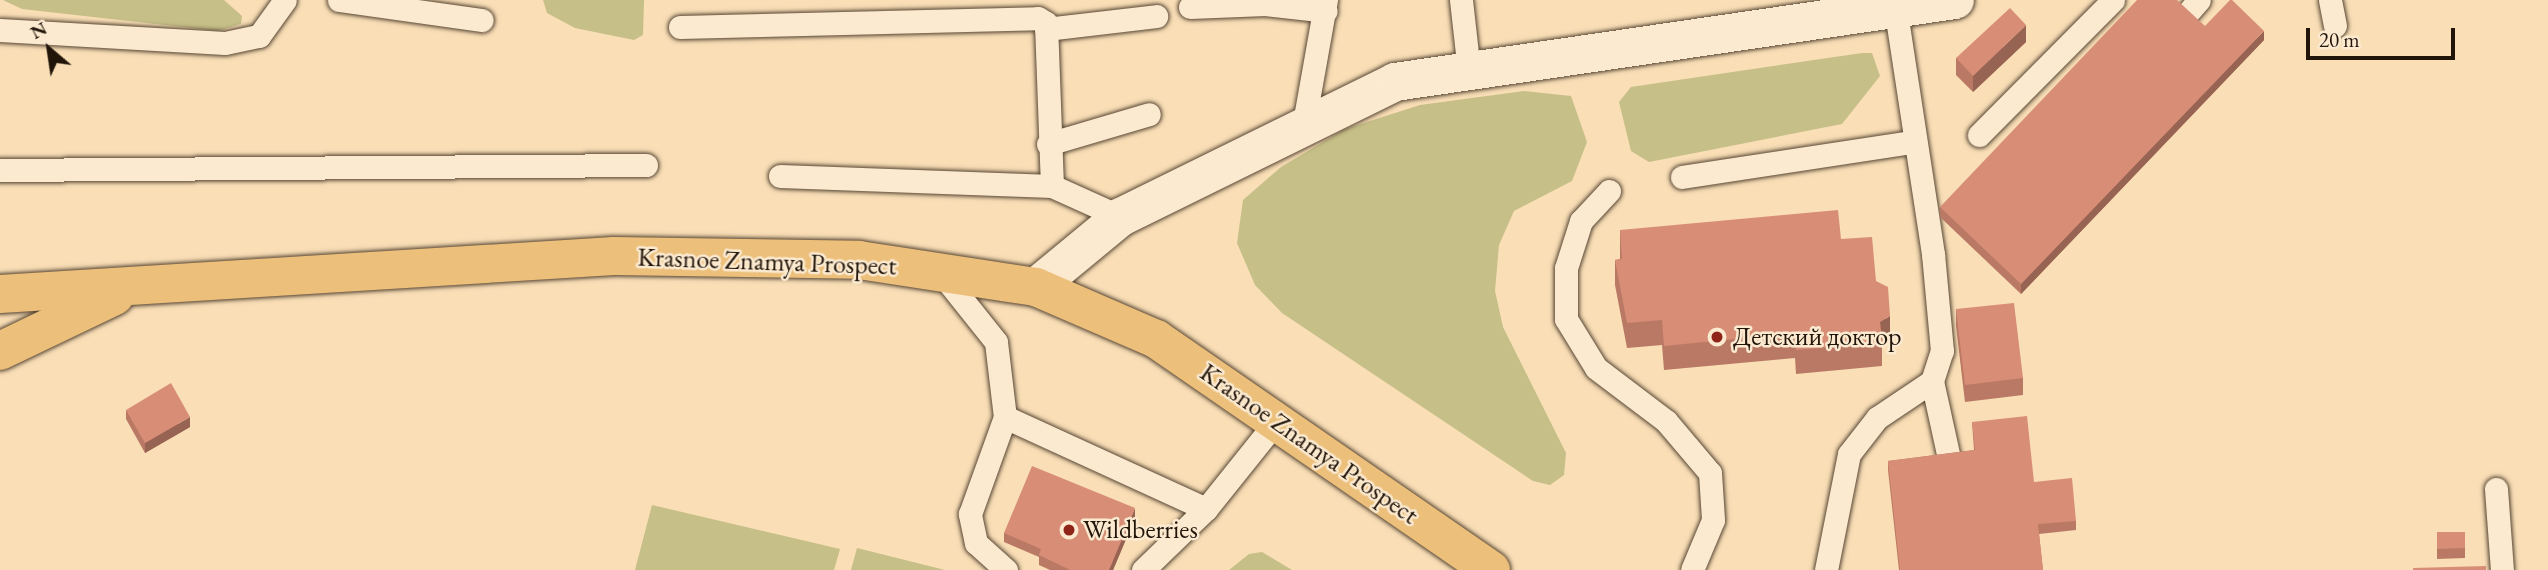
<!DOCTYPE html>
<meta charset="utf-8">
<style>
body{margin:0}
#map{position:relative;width:2548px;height:570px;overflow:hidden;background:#f9deb6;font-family:"EB Garamond",serif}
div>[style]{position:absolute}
.green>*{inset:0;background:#c6bf88}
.roads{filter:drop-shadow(0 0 2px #574634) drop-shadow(0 0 2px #574634)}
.service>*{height:23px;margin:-11.5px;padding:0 11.5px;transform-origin:11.5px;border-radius:11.5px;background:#fbead0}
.minor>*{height:38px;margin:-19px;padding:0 19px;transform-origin:19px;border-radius:19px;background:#fbead0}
.primary>*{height:38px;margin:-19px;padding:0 19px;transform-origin:19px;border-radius:19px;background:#ecbf7b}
.wall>*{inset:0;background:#ba7965}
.shaded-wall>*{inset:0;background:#976353}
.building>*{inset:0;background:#d88d76}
.dots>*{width:19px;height:19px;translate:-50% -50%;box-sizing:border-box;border:4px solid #fbead0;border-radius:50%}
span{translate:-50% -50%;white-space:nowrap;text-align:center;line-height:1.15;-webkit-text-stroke:5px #fbead0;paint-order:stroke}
.street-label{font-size:26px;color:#211409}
.poi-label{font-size:26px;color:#211409}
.left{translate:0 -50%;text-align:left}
.north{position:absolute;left:14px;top:14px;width:70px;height:70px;-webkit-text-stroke:5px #fbead0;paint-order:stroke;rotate:331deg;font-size:19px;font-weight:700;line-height:28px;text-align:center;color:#211409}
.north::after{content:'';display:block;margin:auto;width:24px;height:32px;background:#211409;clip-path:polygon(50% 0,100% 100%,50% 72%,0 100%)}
.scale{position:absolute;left:2306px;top:28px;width:149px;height:32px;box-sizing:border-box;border:4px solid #211409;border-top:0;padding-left:9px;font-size:21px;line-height:24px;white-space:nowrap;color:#211409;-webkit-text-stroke:5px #fbead0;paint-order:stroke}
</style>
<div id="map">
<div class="green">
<div style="clip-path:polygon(3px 0,224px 0,242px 16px,241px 24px,218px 31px,22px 9px)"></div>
<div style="clip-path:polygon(543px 0,644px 0,643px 35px,634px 40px,575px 28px,547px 13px)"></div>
<div style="clip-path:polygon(1862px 53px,1872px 53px,1880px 76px,1842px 124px,1649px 162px,1631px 151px,1619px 102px,1631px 87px)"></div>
<div style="clip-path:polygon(1524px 91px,1571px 96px,1587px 142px,1572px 181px,1514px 211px,1499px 245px,1495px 291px,1503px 327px,1566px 453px,1564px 475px,1550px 485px,1533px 481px,1282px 313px,1255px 285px,1237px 243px,1243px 200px,1281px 167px,1345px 129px,1420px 105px)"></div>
<div style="clip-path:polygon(652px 505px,840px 549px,834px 570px,635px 570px)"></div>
<div style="clip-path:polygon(857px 548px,945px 570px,851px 570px)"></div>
<div style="clip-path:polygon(1262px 552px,1292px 570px,1229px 570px,1249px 554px)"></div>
</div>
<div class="roads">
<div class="service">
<div style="left:339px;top:0;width:144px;rotate:8deg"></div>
<div style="left:1461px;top:0;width:71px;rotate:83.6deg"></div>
<div style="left:2330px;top:0;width:26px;rotate:79deg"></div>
<div style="left:1190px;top:7px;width:75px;rotate:-2.3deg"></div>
<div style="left:1265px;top:4px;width:61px;rotate:6.5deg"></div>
<div style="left:680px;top:27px;width:358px;rotate:-1.4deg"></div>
<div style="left:1038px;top:18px;width:9px;rotate:32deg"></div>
<div style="left:1046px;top:23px;width:163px;rotate:87.9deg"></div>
<div style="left:1052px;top:186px;width:76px;rotate:24.2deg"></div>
<div style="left:1046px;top:29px;width:111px;rotate:-6.7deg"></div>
<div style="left:0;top:30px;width:225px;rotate:3.3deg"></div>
<div style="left:225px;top:43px;width:35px;rotate:-12deg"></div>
<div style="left:259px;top:36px;width:44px;rotate:-54.2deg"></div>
<div style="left:2169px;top:34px;width:45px;rotate:-48.6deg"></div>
<div style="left:1304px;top:123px;width:125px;rotate:-79.9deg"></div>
<div style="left:1979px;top:135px;width:190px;rotate:-45.2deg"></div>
<div style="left:1048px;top:144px;width:105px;rotate:-16.5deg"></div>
<div style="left:0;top:170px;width:646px;rotate:-0.44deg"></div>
<div style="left:780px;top:176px;width:272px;rotate:2.1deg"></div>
<div style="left:1682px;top:177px;width:233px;rotate:-8.7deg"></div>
<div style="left:1609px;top:191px;width:41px;rotate:133deg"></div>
<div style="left:1581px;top:221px;width:49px;rotate:107.7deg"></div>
<div style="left:1566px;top:268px;width:51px;rotate:90deg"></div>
<div style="left:1566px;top:319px;width:57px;rotate:58.5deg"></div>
<div style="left:1596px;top:368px;width:88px;rotate:37.1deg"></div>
<div style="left:1666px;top:421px;width:68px;rotate:49.8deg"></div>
<div style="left:1710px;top:473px;width:47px;rotate:86.3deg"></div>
<div style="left:1713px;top:520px;width:54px;rotate:112.8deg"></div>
<div style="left:941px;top:273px;width:88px;rotate:51.4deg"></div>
<div style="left:996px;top:342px;width:76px;rotate:83.2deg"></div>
<div style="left:1932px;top:381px;width:84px;rotate:77.6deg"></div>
<div style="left:2496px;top:489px;width:81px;rotate:85.8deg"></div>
<div style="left:1006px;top:570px;width:40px;rotate:-138deg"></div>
<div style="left:976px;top:543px;width:30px;rotate:-102deg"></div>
<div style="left:970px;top:514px;width:103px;rotate:-70.2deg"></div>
<div style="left:1005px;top:417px;width:221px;rotate:24.6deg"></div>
<div style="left:1143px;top:570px;width:88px;rotate:-44.1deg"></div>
<div style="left:1206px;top:509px;width:115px;rotate:-51.3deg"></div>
<div style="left:1826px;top:570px;width:118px;rotate:-78.8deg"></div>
<div style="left:1849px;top:454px;width:46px;rotate:-52.1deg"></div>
<div style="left:1877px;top:418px;width:66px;rotate:-33.9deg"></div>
<div style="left:1932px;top:381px;width:32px;rotate:-72deg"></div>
<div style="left:1942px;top:351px;width:97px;rotate:-95.3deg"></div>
<div style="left:1933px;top:254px;width:257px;rotate:-98.7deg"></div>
</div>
<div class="minor">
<div style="left:1036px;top:287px;width:110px;rotate:-39.5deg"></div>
<div style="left:1121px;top:217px;width:305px;rotate:-26.2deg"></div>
<div style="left:1395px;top:82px;width:566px;rotate:-8.33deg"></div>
</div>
<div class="primary">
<div style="left:0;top:294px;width:615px;rotate:-3.54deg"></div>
<div style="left:614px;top:256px;width:245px;rotate:0.9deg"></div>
<div style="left:859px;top:260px;width:179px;rotate:8.7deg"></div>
<div style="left:1036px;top:287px;width:131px;rotate:23.4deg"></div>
<div style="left:1156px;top:339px;width:407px;rotate:34.6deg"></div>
<div style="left:0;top:351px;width:127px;rotate:-25.6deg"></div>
</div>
</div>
<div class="wall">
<div style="clip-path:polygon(2205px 26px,2264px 40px,2021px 294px,1940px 217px,1940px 207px)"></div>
<div style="clip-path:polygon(2026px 42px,1973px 92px,1956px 75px,1956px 58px)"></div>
<div style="clip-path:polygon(1620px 230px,1841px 239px,1876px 281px,1890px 340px,1882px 345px,1882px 366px,1796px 374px,1795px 358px,1664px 370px,1662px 345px,1627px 348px,1615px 285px,1615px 260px,1620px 259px)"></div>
<div style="clip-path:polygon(1956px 309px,2023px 378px,2023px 395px,1965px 402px,1956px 326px)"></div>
<div style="clip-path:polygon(126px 410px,190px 427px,145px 453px,126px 419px)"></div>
<div style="clip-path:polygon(1972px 422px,2034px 482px,2076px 521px,2076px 530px,2039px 534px,2043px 570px,1899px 570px,1888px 470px,1888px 461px,1974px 450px)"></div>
<div style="clip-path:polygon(1135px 518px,1113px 570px,1050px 570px,1039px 565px,1039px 557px,1004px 542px,1004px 533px)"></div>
<div style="clip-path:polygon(2437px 532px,2465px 532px,2465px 558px,2437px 559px)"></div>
</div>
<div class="shaded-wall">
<div style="clip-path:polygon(2026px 25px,2026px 42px,1973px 92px,1973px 76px)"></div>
<div style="clip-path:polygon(2264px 31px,2264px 40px,2021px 294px,2021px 284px)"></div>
<div style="clip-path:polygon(1890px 316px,1890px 340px,1882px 345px,1880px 322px)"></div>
<div style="clip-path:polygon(190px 417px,190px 427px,145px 453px,145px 443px)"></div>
<div style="clip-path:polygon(1135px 508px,1135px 518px,1113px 570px,1109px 570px)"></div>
</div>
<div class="building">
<div style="clip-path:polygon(2137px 0,2177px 0,2205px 26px,2230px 0,2232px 0,2264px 31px,2021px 284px,1940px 207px)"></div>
<div style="clip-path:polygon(2010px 8px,2026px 25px,1973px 76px,1956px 58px)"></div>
<div style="clip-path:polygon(1838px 210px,1841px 239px,1872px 237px,1876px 281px,1888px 287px,1890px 316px,1880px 322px,1882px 342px,1796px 350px,1795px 333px,1664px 346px,1662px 320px,1627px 323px,1615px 260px,1622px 259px,1620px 230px)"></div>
<div style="clip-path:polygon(2014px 303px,2023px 378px,1965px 385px,1956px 309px)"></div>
<div style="clip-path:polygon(171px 383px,190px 417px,145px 443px,126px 410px)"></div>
<div style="clip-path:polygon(2027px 416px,2034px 482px,2072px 478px,2076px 521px,2038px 524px,2043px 570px,1900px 570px,1888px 461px,1975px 450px,1972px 422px)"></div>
<div style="clip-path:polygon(1032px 466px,1135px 508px,1109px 570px,1070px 570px,1039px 555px,1041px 549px,1004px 533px)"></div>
<div style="clip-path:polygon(2437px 532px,2465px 532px,2465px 548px,2437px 549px)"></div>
<div style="clip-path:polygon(2486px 566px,2486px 570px,2413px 570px,2413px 568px)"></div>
</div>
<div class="dots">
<div style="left:1717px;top:337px;background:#8f2418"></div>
<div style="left:1069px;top:530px;background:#8f2418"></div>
</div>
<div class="street-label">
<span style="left:767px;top:262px;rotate:2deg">Krasnoe Znamya Prospect</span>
<span style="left:1309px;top:444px;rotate:35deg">Krasnoe Znamya Prospect</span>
</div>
<div class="poi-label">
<span class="left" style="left:1733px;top:337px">Детский доктор</span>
<span class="left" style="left:1083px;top:530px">Wildberries</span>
</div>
<div class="north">N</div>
<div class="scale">20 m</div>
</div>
